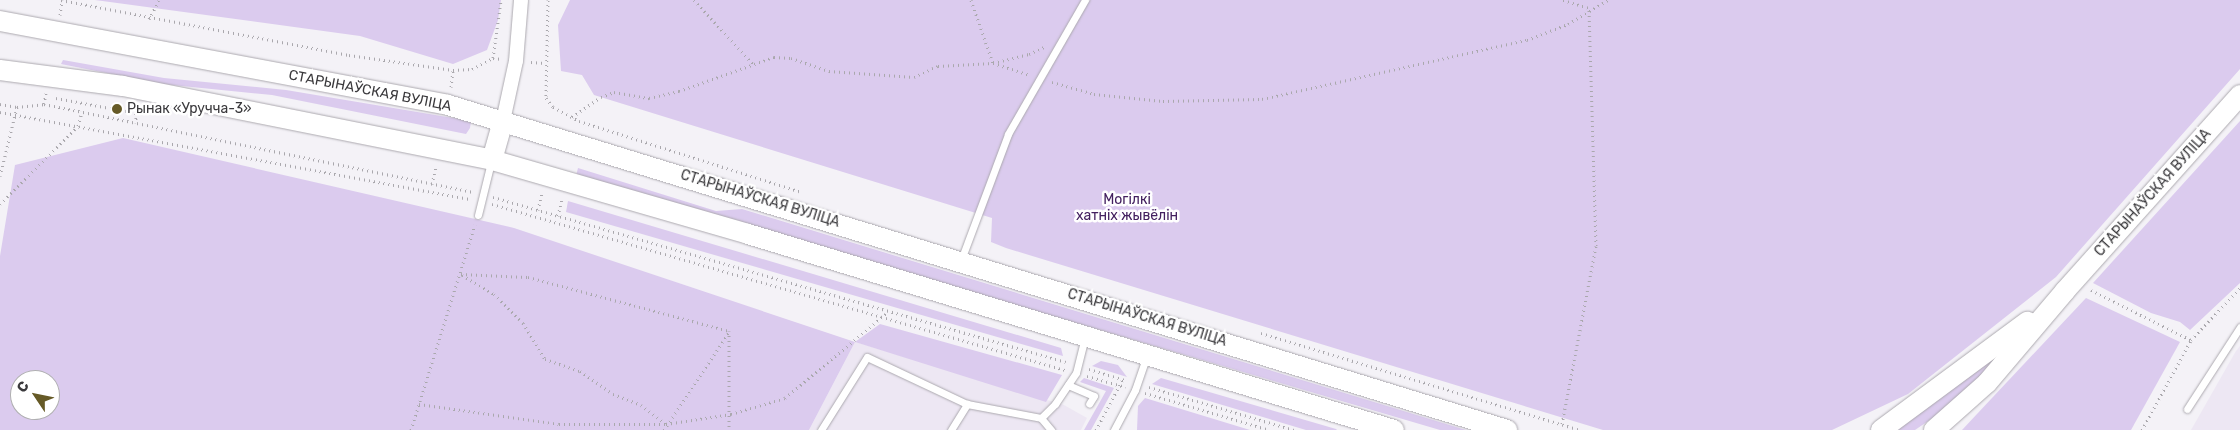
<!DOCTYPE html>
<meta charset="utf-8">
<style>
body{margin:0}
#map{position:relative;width:2240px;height:430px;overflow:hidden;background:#f4f2f7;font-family:Rubik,sans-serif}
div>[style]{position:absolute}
.built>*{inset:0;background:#ede7f3}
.green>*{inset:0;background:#dbcbee}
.path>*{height:3px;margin-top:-1.5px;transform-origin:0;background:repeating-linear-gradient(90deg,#aaa8ad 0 1px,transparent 0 5px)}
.roads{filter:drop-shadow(0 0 1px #aca9af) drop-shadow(0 0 1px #aca9af)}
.lane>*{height:7px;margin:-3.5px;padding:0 3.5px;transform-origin:3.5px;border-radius:3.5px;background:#fff}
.street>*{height:14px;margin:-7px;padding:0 7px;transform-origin:7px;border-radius:7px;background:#fff}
.secondary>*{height:20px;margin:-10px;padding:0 10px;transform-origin:10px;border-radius:10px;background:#fff}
.dots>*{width:14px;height:14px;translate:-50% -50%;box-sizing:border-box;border:2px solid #fff;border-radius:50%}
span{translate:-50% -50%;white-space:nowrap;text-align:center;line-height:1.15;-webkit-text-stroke:5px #fff;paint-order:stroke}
.street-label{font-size:14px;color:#3a393c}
.poi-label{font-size:14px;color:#3a393c}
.left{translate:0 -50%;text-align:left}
.park-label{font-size:14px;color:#43205f}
.north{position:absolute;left:10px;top:370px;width:50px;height:50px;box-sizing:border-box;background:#fff;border:1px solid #b0b0b1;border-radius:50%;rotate:304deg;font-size:14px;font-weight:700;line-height:20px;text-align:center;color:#3a393c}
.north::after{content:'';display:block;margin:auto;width:18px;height:22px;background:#665a27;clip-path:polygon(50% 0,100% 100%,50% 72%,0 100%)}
</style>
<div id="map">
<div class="built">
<div style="clip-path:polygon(855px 342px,1064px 405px,1087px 418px,1081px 430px,809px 430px)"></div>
<div style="clip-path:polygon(2240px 346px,2240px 430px,2191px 430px,2236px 351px)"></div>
</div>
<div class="green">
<div style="clip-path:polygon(95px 0,501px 0,498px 20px,487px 50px,453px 64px,360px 36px)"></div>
<div style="clip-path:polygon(570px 0,2240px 0,2240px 69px,2056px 277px,1908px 394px,1832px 430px,1603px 430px,1006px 248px,991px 242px,992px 218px,594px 95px,582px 75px,561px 71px,558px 25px)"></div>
<div style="clip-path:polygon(63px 60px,164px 78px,286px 90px,471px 121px,470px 128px,466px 134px,272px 95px,162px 84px,61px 64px)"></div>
<div style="clip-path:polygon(2240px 121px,2240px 283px,2190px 330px,2180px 322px,2151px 313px,2093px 283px)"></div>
<div style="clip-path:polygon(evenodd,123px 138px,514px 228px,855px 342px,880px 324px,1062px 375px,1046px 402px,855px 342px,809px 430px,0 430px,0 256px,15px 165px,123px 138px,20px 380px,50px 380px,50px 410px,20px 410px,20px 380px)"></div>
<div style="clip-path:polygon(578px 168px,716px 211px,742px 209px,1466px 430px,1440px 430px,576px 176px)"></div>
<div style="clip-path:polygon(568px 201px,1061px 348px,1063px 356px,566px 212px)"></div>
<div style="clip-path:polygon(2086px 298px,2180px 342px,2131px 430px,1962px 430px)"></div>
<div style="clip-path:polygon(2006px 349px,1985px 375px,1946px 409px,1915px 430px,1895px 430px)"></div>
<div style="clip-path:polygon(1101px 361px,1118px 365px,1127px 377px,1092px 366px)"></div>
<div style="clip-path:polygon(1084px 378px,1114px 388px,1091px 430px,1084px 430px,1106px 391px,1080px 382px)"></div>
<div style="clip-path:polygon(1161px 378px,1336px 429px,1337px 430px,1306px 430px,1152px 384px)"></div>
<div style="clip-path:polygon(1145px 398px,1250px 430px,1137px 430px,1138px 406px)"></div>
</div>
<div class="path">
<div style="left:61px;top:0;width:293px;rotate:10.8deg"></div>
<div style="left:349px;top:55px;width:105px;rotate:8.2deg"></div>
<div style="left:453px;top:70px;width:19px;rotate:-3deg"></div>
<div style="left:472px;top:69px;width:24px;rotate:-28deg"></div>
<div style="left:493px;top:58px;width:9px;rotate:6deg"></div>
<div style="left:548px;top:0;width:98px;rotate:91.2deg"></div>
<div style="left:546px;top:98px;width:11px;rotate:52deg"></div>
<div style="left:553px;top:107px;width:30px;rotate:28deg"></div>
<div style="left:579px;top:121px;width:231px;rotate:17.7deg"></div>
<div style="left:694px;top:0;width:87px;rotate:47.3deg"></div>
<div style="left:971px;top:0;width:67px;rotate:70.8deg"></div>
<div style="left:993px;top:63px;width:38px;rotate:18deg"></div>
<div style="left:1563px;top:0;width:27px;rotate:17deg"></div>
<div style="left:60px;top:15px;width:15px;rotate:-82deg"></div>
<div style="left:149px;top:19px;width:21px;rotate:-62deg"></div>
<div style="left:493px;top:58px;width:59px;rotate:-82.1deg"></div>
<div style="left:531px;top:62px;width:14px;rotate:4deg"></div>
<div style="left:1052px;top:82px;width:44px;rotate:15.9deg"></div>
<div style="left:1094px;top:94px;width:69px;rotate:5.8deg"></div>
<div style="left:1163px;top:101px;width:99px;rotate:-1.2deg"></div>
<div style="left:1262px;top:99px;width:271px;rotate:-12.6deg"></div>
<div style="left:1527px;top:40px;width:44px;rotate:-21.3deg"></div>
<div style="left:1568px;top:24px;width:47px;rotate:-31deg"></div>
<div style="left:451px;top:87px;width:17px;rotate:-83deg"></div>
<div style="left:56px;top:98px;width:82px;rotate:10.5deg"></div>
<div style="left:137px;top:113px;width:10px;rotate:101deg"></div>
<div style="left:0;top:104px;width:17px;rotate:10deg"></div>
<div style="left:17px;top:107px;width:27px;rotate:-6deg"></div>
<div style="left:44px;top:104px;width:438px;rotate:11.6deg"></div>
<div style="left:44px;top:104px;width:11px;rotate:-80deg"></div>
<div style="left:0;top:112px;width:479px;rotate:10.5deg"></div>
<div style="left:572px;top:117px;width:35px;rotate:-35deg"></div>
<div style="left:601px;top:97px;width:14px;rotate:-21deg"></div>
<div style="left:614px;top:92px;width:36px;rotate:10deg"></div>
<div style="left:649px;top:98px;width:31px;rotate:-13deg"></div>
<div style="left:679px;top:91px;width:101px;rotate:-19.7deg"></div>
<div style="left:774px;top:57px;width:17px;rotate:3deg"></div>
<div style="left:791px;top:58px;width:40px;rotate:18.9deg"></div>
<div style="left:829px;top:71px;width:85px;rotate:4deg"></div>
<div style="left:914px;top:77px;width:26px;rotate:-25deg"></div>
<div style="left:938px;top:66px;width:55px;rotate:-3.1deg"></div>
<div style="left:993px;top:63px;width:37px;rotate:-14deg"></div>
<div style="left:1029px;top:54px;width:17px;rotate:-25deg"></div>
<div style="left:0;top:176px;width:71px;rotate:-76.2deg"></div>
<div style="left:432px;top:184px;width:17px;rotate:-77deg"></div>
<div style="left:493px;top:197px;width:596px;rotate:16.06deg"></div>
<div style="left:0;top:204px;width:110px;rotate:-45deg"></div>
<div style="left:78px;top:126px;width:15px;rotate:-74deg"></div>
<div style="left:492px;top:204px;width:597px;rotate:16.16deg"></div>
<div style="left:538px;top:210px;width:17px;rotate:-77deg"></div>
<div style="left:558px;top:216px;width:17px;rotate:-77deg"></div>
<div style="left:461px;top:274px;width:67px;rotate:2.6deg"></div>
<div style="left:528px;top:277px;width:208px;rotate:15deg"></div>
<div style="left:729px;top:331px;width:99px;rotate:90deg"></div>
<div style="left:462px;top:275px;width:37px;rotate:31deg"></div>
<div style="left:494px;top:294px;width:41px;rotate:45deg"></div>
<div style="left:523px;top:323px;width:42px;rotate:58.6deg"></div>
<div style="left:545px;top:359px;width:37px;rotate:19deg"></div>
<div style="left:580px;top:371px;width:40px;rotate:34.9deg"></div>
<div style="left:613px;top:394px;width:30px;rotate:21deg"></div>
<div style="left:641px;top:405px;width:31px;rotate:37deg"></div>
<div style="left:2091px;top:290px;width:112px;rotate:26.6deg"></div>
<div style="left:2191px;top:340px;width:71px;rotate:-46.7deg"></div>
<div style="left:1261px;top:333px;width:334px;rotate:16.9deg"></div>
<div style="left:1089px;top:369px;width:39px;rotate:17deg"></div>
<div style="left:1087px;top:376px;width:40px;rotate:16deg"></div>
<div style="left:1149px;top:387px;width:151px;rotate:16.5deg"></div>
<div style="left:1145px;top:393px;width:130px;rotate:16.5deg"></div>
<div style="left:419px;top:404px;width:141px;rotate:8.1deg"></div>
<div style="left:559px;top:424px;width:107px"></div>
<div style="left:666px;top:424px;width:66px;rotate:-8.7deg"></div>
<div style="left:731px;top:414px;width:56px;rotate:-16.5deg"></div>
<div style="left:785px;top:398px;width:134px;rotate:-39.9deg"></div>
<div style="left:1562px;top:424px;width:181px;rotate:-79.2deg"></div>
<div style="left:1596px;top:246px;width:237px;rotate:-91.7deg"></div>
<div style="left:411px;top:430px;width:215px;rotate:-72.7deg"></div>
<div style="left:664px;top:430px;width:118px;rotate:-56.4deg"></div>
<div style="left:1096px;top:430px;width:58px;rotate:-62.1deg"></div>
<div style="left:2142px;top:430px;width:102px;rotate:-61.4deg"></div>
</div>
<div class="roads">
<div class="lane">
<div style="left:478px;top:215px;width:55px;rotate:-76.2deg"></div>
<div style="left:961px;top:260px;width:134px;rotate:-69.5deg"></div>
<div style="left:1008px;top:134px;width:155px;rotate:-60.1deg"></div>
<div style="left:1068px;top:385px;width:28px;rotate:23deg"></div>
<div style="left:1094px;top:396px;width:9px;rotate:122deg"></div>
<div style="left:2187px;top:409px;width:98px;rotate:-57.1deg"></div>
<div style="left:1041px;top:418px;width:20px;rotate:-45deg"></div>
<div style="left:1055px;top:404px;width:37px;rotate:-56deg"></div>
<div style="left:1076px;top:373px;width:37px;rotate:-76deg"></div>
<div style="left:821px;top:430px;width:86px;rotate:-57.8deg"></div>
<div style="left:867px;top:357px;width:110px;rotate:25.2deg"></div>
<div style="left:967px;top:404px;width:75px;rotate:10.7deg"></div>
<div style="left:1041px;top:418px;width:16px;rotate:50deg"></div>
<div style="left:951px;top:430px;width:31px;rotate:-58deg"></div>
<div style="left:1114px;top:430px;width:45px;rotate:-62.3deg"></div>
<div style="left:1135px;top:390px;width:36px;rotate:-71deg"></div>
</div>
<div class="street">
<div style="left:503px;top:121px;width:61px;rotate:-77.8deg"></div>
<div style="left:516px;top:61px;width:61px;rotate:-85.3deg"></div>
</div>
<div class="secondary">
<div style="left:0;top:21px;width:456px;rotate:10.6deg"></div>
<div style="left:448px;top:105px;width:1108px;rotate:17.06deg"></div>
<div style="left:0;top:70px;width:124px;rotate:7.4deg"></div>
<div style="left:123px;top:86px;width:376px;rotate:11.3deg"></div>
<div style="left:492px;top:160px;width:266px;rotate:16.1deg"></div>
<div style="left:748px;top:234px;width:675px;rotate:16.88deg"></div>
<div style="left:492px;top:160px;width:41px;rotate:-74.2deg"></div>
<div style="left:1881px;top:430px;width:182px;rotate:-36.5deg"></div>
<div style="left:1934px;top:430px;width:71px;rotate:-41.6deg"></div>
<div style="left:1987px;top:383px;width:121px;rotate:-49.7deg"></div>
<div style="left:2065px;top:291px;width:263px;rotate:-48.2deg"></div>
</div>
</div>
<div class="dots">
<div style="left:117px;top:109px;background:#665a27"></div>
</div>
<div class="street-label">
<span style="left:370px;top:91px;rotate:11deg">СТАРЫНАЎСКАЯ ВУЛІЦА</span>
<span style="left:2153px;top:193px;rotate:-48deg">СТАРЫНАЎСКАЯ ВУЛІЦА</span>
<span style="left:760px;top:199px;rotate:17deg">СТАРЫНАЎСКАЯ ВУЛІЦА</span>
<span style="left:1147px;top:318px;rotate:17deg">СТАРЫНАЎСКАЯ ВУЛІЦА</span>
</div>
<div class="poi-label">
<span class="left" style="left:127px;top:109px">Рынак «Уручча-3»</span>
</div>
<div class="park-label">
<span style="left:1127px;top:208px">Могілкі<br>хатніх жывёлін</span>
</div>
<div class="north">С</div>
</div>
